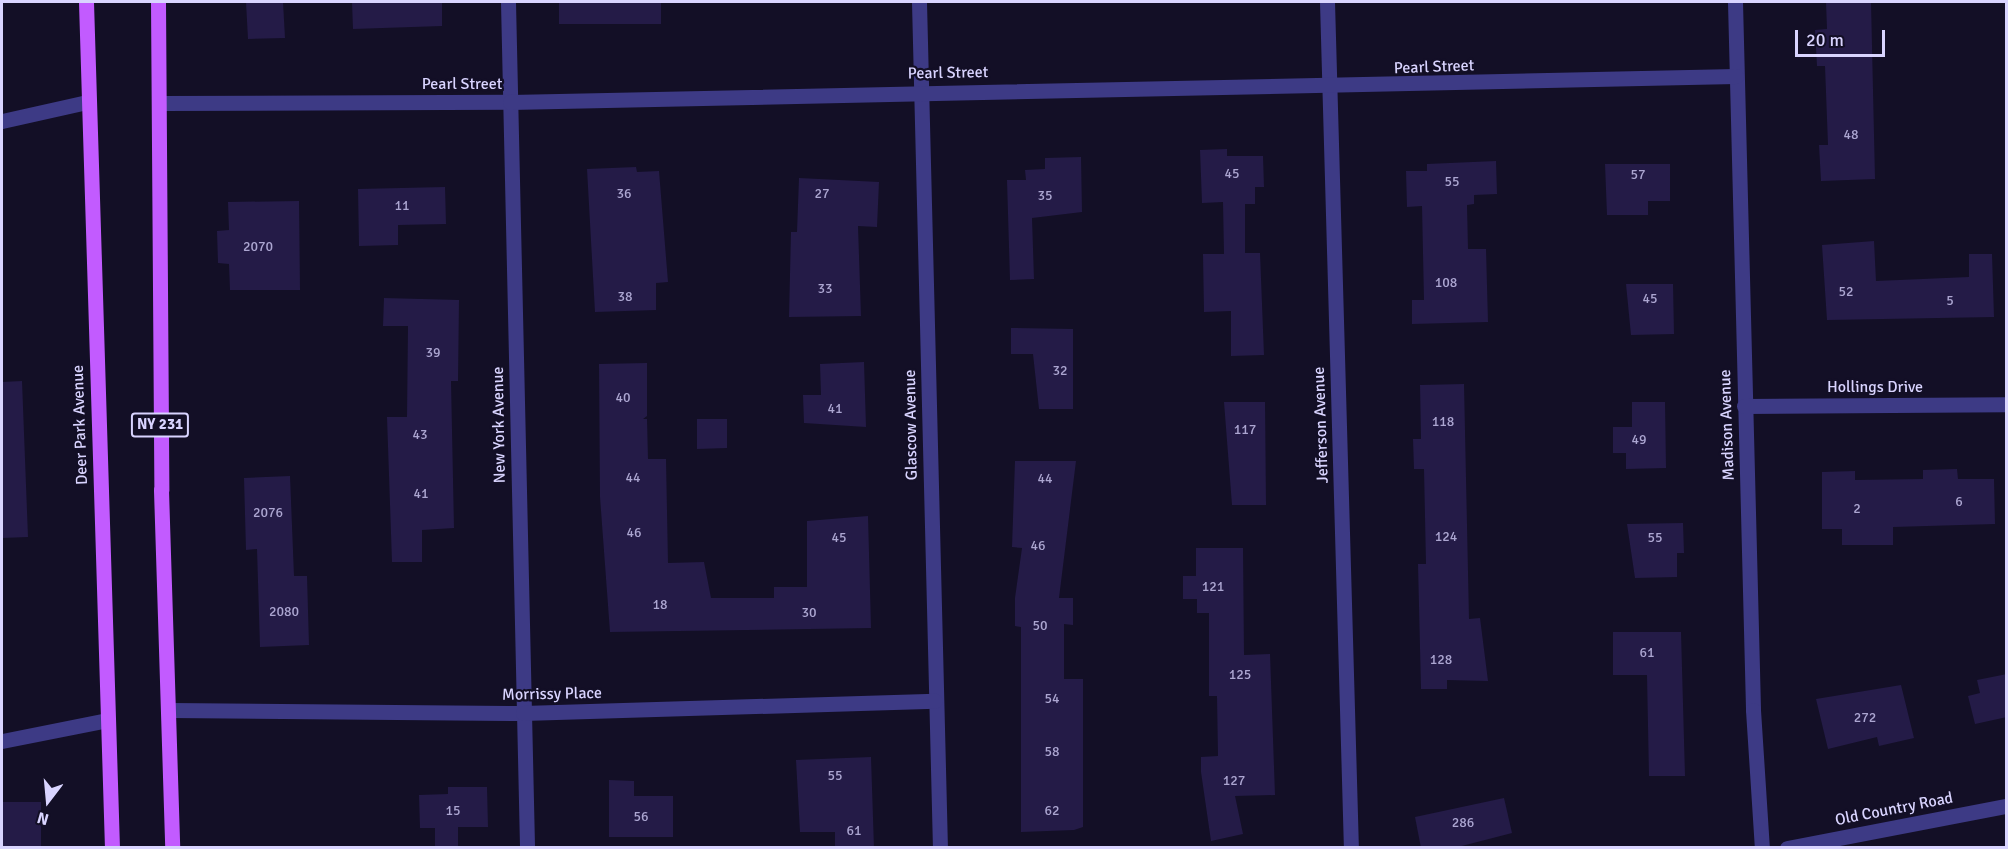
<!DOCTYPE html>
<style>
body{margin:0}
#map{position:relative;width:2008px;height:849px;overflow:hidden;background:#130f26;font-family:Signika,sans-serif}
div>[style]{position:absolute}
.building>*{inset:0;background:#241b47}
.minor>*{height:15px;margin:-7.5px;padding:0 7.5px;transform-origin:7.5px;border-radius:7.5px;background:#3d3a85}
.primary>*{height:15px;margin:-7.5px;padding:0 7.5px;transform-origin:7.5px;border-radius:7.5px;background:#c25bff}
span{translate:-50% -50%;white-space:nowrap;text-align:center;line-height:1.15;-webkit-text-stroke:4.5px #130f26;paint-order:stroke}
.number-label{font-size:14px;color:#aca6d1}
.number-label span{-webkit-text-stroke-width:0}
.shield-label span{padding:2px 4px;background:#130f26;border:2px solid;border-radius:4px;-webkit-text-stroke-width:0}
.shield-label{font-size:15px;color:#d9d4ff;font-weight:700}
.street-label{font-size:16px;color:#d9d4ff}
.frame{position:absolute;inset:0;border:3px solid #d9d4ff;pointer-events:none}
.north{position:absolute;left:18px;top:771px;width:60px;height:60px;-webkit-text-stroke:4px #130f26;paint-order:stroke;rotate:196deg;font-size:16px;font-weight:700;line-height:24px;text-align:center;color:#d9d4ff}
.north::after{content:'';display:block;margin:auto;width:21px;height:27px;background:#d9d4ff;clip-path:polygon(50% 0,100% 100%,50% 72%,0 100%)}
.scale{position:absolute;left:1795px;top:30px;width:90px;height:27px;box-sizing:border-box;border:3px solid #d9d4ff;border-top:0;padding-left:8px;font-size:18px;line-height:21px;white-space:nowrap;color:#d9d4ff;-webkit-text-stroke:4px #130f26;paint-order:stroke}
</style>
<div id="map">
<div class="building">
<div style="clip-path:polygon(246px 2px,283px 2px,285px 38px,248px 39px)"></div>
<div style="clip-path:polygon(352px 2px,442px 2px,442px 26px,353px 29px)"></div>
<div style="clip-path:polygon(559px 2px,661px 2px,661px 24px,559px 24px)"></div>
<div style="clip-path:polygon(1826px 2px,1871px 2px,1875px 179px,1821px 181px,1819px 145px,1828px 145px,1825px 66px,1817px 66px,1815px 30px,1827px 29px)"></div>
<div style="clip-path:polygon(1227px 149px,1227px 156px,1263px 156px,1264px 187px,1255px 187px,1255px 204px,1245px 204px,1245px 253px,1260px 253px,1264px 355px,1231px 356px,1231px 311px,1204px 312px,1203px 254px,1224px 254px,1223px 202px,1202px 203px,1200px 150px)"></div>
<div style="clip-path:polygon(1081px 157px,1082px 212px,1032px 218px,1034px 279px,1010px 280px,1007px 180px,1026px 180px,1025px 170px,1045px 169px,1045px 158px)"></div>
<div style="clip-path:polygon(1496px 161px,1497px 194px,1474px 195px,1474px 204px,1467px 205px,1468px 249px,1486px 249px,1488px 322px,1412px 324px,1412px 300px,1424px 300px,1422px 206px,1407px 207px,1406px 171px,1427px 171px,1427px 164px)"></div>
<div style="clip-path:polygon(1605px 164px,1670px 164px,1670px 201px,1648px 201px,1648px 215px,1607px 215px)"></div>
<div style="clip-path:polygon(636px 167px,637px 172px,659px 171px,668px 282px,656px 283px,656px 310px,595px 312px,587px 169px)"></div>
<div style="clip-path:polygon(799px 178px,879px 182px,877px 227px,858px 226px,861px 316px,789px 317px,791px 232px,797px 232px)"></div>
<div style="clip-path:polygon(445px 187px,446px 224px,398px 225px,398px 245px,359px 246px,358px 189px)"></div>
<div style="clip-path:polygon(299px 201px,300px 290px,230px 290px,229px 264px,218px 263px,217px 231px,229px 230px,228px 202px)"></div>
<div style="clip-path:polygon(1874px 241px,1876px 281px,1969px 277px,1969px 254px,1992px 254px,1994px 317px,1827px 320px,1822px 245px)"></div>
<div style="clip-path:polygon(1626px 284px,1673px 284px,1674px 334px,1631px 335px)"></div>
<div style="clip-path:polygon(384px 298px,459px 300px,458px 381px,451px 381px,454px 528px,422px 530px,422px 562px,392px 562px,387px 417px,407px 417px,408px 326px,383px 326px)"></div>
<div style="clip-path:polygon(1011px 328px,1073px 329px,1073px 409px,1039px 409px,1033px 354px,1011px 354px)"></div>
<div style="clip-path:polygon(864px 362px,866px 427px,804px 423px,803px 395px,821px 395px,820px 364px)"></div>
<div style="clip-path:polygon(647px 363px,647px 416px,643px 419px,647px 419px,648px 459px,666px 459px,668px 563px,704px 562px,711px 598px,774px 598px,774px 587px,807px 587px,807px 521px,868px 516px,871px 628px,610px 632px,600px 497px,599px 364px)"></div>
<div style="clip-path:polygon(22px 381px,28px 537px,2px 538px,2px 382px)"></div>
<div style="clip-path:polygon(1464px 384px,1469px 619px,1480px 618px,1488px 681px,1447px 680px,1447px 689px,1421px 689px,1418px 564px,1426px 564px,1424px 469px,1414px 469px,1413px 439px,1421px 439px,1420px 385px)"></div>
<div style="clip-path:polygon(1224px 402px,1265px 402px,1266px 505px,1232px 505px)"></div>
<div style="clip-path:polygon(1632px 402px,1665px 402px,1666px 468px,1626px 469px,1626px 453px,1613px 453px,1613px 427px,1632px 427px)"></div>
<div style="clip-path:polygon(697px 419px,727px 419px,727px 448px,697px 449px)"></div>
<div style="clip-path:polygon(1015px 461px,1076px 461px,1059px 598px,1073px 598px,1073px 625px,1064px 624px,1064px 679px,1083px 679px,1083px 827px,1074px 830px,1021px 832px,1021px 627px,1015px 626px,1015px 598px,1022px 548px,1012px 547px)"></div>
<div style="clip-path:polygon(1957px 469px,1958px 479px,1994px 479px,1995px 524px,1893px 527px,1893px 545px,1842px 545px,1842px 529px,1822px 529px,1822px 472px,1855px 471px,1855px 480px,1923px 479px,1923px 470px)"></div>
<div style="clip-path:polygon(290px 476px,294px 576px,307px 576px,309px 645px,260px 647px,257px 549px,246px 550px,244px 478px)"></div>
<div style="clip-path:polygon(1683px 523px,1684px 553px,1677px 553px,1677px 577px,1635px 578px,1627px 524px)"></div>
<div style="clip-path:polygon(1196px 548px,1243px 548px,1244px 655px,1270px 654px,1275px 795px,1235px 796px,1243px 834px,1211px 841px,1201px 772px,1201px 757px,1218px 756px,1217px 696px,1209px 696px,1209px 613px,1197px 613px,1197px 599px,1183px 599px,1183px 576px,1196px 576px)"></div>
<div style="clip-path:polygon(1613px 632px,1681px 632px,1685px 776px,1649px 776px,1647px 675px,1613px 675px)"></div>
<div style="clip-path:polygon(2007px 674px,2007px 717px,1975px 724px,1968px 696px,1980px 693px,1977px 680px)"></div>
<div style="clip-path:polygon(1901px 685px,1914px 738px,1879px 746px,1877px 737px,1828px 749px,1816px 699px)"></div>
<div style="clip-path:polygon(871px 757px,874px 848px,835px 848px,835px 832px,800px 832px,796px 760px)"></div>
<div style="clip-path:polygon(609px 780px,634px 781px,634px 796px,673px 796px,673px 837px,609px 837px)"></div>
<div style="clip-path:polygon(448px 787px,487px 787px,488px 827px,458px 827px,458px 848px,435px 848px,435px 828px,420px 828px,419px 795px,448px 794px)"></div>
<div style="clip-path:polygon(1504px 798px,1512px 833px,1454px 848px,1421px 848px,1415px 817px)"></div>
<div style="clip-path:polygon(2px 802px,41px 802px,41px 848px,2px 848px)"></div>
</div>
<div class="minor">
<div style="left:508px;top:2px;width:846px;rotate:88.71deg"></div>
<div style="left:919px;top:2px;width:846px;rotate:88.58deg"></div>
<div style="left:1327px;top:2px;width:846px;rotate:88.38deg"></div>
<div style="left:1735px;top:2px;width:708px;rotate:88.54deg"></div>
<div style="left:1753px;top:710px;width:138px;rotate:86.3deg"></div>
<div style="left:161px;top:103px;width:349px;rotate:-0.2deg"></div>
<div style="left:510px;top:102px;width:1226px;rotate:-1.21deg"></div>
<div style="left:2px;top:121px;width:87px;rotate:-12.6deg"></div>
<div style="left:1744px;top:406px;width:262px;rotate:-0.4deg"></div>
<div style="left:170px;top:710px;width:353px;rotate:0.5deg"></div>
<div style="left:523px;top:713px;width:412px;rotate:-1.7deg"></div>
<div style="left:2px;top:741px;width:107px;rotate:-11.3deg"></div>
<div style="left:1787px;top:848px;width:223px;rotate:-10.9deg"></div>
</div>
<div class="primary">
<div style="left:86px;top:2px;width:846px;rotate:88.24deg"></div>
<div style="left:158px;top:2px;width:488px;rotate:89.6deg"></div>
<div style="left:161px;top:490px;width:358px;rotate:88.2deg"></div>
</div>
<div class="number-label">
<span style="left:1851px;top:135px">48</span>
<span style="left:1232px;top:174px">45</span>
<span style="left:1638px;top:175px">57</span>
<span style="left:1452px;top:182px">55</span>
<span style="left:624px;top:194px">36</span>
<span style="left:822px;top:194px">27</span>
<span style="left:1045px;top:196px">35</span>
<span style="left:402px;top:206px">11</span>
<span style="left:258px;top:247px">2070</span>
<span style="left:1446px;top:283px">108</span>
<span style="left:825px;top:289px">33</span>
<span style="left:1846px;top:292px">52</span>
<span style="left:625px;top:297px">38</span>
<span style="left:1650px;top:299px">45</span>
<span style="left:1950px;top:301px">5</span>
<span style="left:433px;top:353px">39</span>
<span style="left:1060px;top:371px">32</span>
<span style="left:623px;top:398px">40</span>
<span style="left:835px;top:409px">41</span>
<span style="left:1443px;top:422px">118</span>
<span style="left:1245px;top:430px">117</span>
<span style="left:420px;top:435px">43</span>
<span style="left:1639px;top:440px">49</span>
<span style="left:633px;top:478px">44</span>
<span style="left:1045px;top:479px">44</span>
<span style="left:421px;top:494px">41</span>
<span style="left:1959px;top:502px">6</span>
<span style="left:1857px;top:509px">2</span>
<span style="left:268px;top:513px">2076</span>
<span style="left:634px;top:533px">46</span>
<span style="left:1446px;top:537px">124</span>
<span style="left:839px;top:538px">45</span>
<span style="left:1655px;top:538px">55</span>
<span style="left:1038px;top:546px">46</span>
<span style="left:1213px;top:587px">121</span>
<span style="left:660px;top:605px">18</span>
<span style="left:284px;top:612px">2080</span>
<span style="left:809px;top:613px">30</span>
<span style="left:1040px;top:626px">50</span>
<span style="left:1647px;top:653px">61</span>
<span style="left:1441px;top:660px">128</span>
<span style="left:1240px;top:675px">125</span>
<span style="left:1052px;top:699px">54</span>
<span style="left:1865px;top:718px">272</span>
<span style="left:1052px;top:752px">58</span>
<span style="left:835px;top:776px">55</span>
<span style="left:1234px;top:781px">127</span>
<span style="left:453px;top:811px">15</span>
<span style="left:1052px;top:811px">62</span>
<span style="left:641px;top:817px">56</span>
<span style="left:1463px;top:823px">286</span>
<span style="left:854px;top:831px">61</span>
</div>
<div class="shield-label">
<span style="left:160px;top:425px">NY 231</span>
</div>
<div class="street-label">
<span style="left:1434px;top:67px;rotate:-2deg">Pearl Street</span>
<span style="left:948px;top:73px;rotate:-1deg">Pearl Street</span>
<span style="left:462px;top:84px">Pearl Street</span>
<span style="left:1875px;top:387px">Hollings Drive</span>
<span style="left:80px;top:425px;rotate:-92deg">Deer Park Avenue</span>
<span style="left:499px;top:425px;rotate:-91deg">New York Avenue</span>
<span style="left:911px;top:425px;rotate:-91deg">Glascow Avenue</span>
<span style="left:1321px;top:425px;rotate:-92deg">Jefferson Avenue</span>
<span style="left:1727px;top:425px;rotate:-92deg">Madison Avenue</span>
<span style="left:552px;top:694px;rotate:-1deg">Morrissy Place</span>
<span style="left:1894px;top:809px;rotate:-11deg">Old Country Road</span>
</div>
<div class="frame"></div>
<div class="north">N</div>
<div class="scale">20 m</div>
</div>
